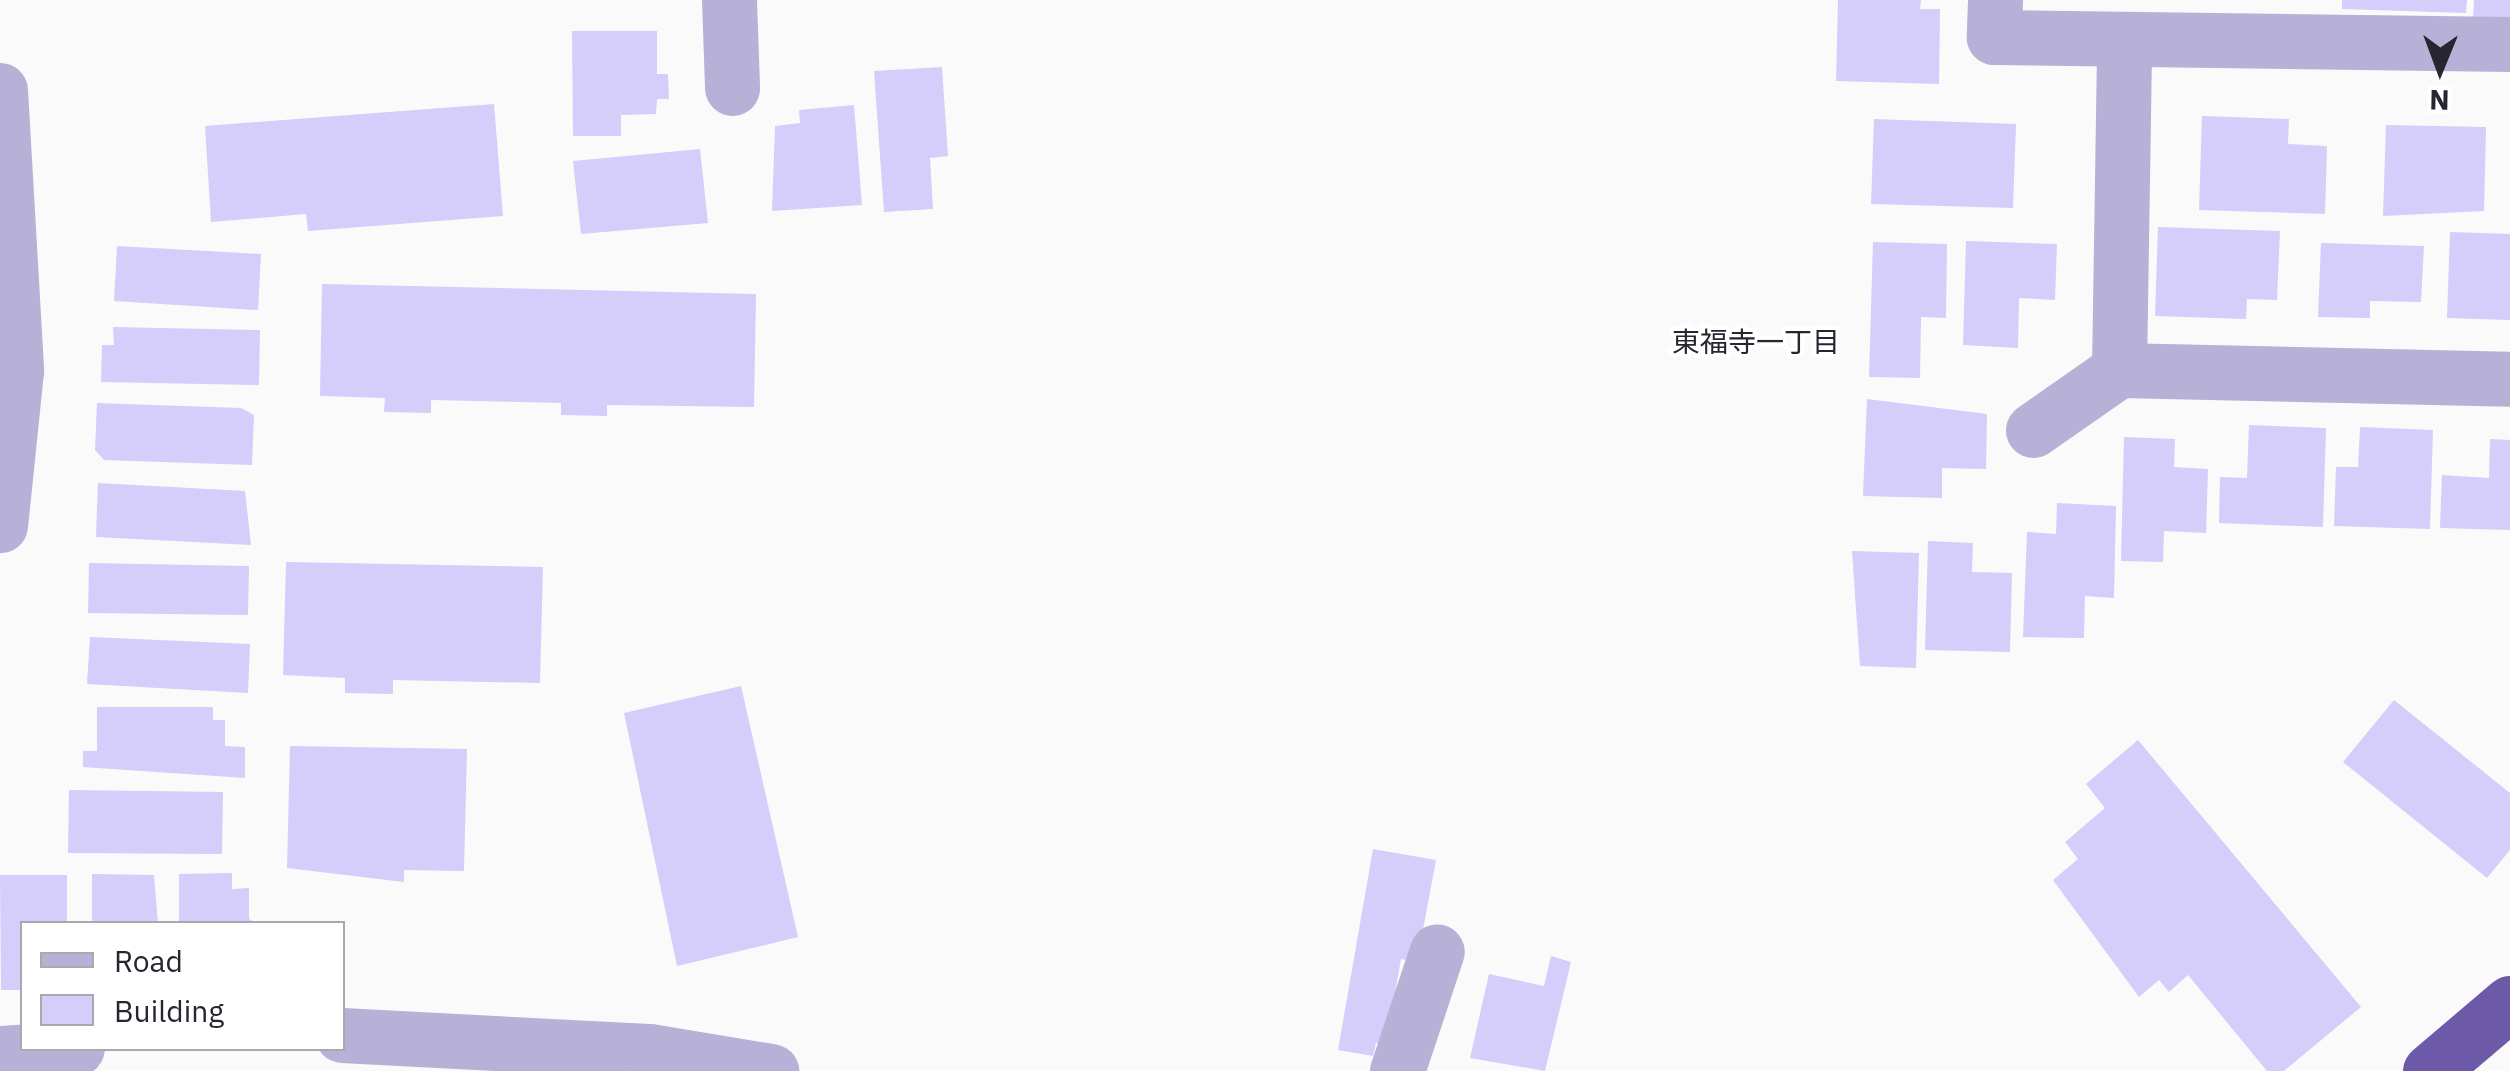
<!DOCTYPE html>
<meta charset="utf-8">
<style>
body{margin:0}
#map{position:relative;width:2510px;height:1071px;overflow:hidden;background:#fafafa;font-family:"IBM Plex Sans","Noto Sans JP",sans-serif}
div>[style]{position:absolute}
.building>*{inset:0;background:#d5cdfa}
.minor>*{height:55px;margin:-27.5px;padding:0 27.5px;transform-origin:27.5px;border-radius:27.5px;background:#b7b0d7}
.highway>*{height:55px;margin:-27.5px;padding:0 27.5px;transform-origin:27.5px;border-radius:27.5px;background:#6c59a8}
span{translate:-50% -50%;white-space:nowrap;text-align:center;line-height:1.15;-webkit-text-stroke:8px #fff;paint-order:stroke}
.neighbourhood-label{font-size:28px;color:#27252f}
.legend{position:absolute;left:20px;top:921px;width:325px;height:130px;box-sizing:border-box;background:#fff;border:2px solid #a9a8ac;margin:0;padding:12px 18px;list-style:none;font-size:30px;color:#27252f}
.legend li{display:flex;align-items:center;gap:20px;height:50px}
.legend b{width:50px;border:2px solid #a9a8ac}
.north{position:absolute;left:2390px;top:20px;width:100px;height:100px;-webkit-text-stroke:8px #fff;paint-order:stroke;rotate:181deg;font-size:28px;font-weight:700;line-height:40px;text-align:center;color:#27252f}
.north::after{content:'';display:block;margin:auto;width:35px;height:45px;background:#27252f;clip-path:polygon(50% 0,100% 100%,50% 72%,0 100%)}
</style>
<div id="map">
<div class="building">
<div style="clip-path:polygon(1838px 0,1921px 0,1920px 9px,1940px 9px,1939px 84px,1836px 81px)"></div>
<div style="clip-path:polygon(2342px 0,2467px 0,2466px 13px,2342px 9px)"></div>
<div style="clip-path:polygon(2474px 0,2510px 0,2510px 20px,2473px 19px)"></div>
<div style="clip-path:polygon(572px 31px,657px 31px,657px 74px,668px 74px,669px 99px,657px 99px,656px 114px,621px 115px,621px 136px,573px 136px)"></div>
<div style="clip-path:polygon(942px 67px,948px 156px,930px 158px,933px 209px,884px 212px,874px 71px)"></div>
<div style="clip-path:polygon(494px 104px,503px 216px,308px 231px,306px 214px,211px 222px,205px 126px)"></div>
<div style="clip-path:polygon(854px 105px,862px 205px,772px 211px,775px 126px,800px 123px,799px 110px)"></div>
<div style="clip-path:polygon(2202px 116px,2289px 119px,2288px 144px,2327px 146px,2325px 214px,2199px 210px)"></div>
<div style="clip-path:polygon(1874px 119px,2016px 124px,2013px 208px,1871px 204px)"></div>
<div style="clip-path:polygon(2386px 125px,2486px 127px,2484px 211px,2383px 216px)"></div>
<div style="clip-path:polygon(700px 149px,708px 223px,581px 234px,573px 161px)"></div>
<div style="clip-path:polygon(2158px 227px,2280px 231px,2277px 300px,2247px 299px,2246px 319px,2155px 316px)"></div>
<div style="clip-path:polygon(2450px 232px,2510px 234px,2510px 320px,2447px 318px)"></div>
<div style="clip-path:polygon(1966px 241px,2057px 244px,2055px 300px,2019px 298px,2018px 348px,1963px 345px)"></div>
<div style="clip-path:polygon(1873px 242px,1947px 244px,1946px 318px,1921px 317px,1920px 378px,1869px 377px)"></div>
<div style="clip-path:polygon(2321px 243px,2424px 246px,2421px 302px,2370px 301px,2370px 318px,2318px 317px)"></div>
<div style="clip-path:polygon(117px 246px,261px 254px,258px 310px,114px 301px)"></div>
<div style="clip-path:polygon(322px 284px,756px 294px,754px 407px,607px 405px,607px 416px,561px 415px,561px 403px,431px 400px,431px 413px,384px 412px,385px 398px,320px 396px)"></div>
<div style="clip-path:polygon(113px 327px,260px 330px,259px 385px,101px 382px,102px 345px,114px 345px)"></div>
<div style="clip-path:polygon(1867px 399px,1987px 414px,1986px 469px,1942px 468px,1942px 498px,1863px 496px)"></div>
<div style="clip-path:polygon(97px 403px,241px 408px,254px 415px,252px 465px,104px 460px,95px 450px)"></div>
<div style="clip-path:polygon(2249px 425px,2326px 428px,2323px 527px,2219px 523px,2220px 477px,2247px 478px)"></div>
<div style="clip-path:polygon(2360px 427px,2433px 430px,2430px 529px,2334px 526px,2336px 467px,2358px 467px)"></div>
<div style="clip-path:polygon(2124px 437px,2175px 439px,2174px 467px,2208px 469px,2206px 533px,2164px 531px,2163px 562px,2121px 561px)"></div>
<div style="clip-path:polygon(2490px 439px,2510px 440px,2510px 530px,2440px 528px,2442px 475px,2489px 478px)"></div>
<div style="clip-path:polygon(98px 483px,245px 491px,251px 545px,96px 537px)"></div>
<div style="clip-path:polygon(2057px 503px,2116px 506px,2114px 598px,2085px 596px,2084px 638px,2023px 637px,2027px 532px,2056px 534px)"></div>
<div style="clip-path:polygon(1928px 541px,1973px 543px,1972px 572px,2012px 573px,2010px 652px,1925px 650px)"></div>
<div style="clip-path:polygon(1852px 551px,1919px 553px,1916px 668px,1860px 666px)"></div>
<div style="clip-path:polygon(286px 562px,543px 567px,540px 683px,393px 680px,393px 694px,345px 693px,345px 678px,283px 675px)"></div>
<div style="clip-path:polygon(89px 563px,249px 566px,248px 615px,88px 613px)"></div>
<div style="clip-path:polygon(90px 637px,250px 644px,248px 693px,87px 684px)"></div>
<div style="clip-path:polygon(741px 686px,798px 937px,677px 966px,624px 713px)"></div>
<div style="clip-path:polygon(2394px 700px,2510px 793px,2510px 850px,2487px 878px,2343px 762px)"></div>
<div style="clip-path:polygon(97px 707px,213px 707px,213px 720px,225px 720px,225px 746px,245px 747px,245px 778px,83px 767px,83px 751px,97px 751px)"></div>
<div style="clip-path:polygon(2138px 740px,2361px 1007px,2284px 1071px,2267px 1071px,2188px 975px,2169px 992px,2159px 980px,2139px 997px,2053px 880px,2078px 859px,2065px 842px,2105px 808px,2086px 784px)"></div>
<div style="clip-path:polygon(290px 746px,467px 749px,464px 871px,404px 870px,404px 882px,287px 868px)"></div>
<div style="clip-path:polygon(69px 790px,223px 792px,222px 854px,68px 853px)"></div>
<div style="clip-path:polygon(1373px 849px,1436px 860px,1417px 962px,1401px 959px,1386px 1044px,1376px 1043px,1373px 1056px,1338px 1050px)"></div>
<div style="clip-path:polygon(232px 873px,232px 889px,249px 888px,249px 919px,258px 924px,179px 924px,179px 874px)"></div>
<div style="clip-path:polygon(92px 874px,154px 875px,158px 924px,92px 924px)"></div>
<div style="clip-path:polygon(0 875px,67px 875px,67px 924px,22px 924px,22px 990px,1px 990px)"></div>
<div style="clip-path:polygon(1551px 956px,1571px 962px,1545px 1071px,1470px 1058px,1489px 974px,1544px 986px)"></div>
</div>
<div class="minor">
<div style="left:729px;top:0;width:88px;rotate:88deg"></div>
<div style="left:1995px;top:0;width:37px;rotate:92deg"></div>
<div style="left:1994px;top:37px;width:516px;rotate:0.78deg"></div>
<div style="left:0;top:90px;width:281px;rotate:86.7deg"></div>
<div style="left:16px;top:371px;width:155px;rotate:95.9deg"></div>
<div style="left:2119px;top:370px;width:331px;rotate:-89.1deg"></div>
<div style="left:2033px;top:430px;width:105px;rotate:-34.9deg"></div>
<div style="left:2119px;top:370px;width:391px;rotate:1.3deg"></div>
<div style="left:342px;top:1035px;width:307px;rotate:3deg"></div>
<div style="left:649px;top:1051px;width:124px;rotate:9.3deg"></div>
<div style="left:0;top:1053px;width:77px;rotate:-3.7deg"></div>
<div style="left:1397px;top:1071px;width:126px;rotate:-71.6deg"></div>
</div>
<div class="highway">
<div style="left:2430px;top:1071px;width:105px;rotate:-40.4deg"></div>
</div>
<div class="neighbourhood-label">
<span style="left:1756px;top:342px">東福寺一丁目</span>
</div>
<ul class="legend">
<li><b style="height:12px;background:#b7b0d7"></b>Road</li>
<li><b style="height:28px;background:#d5cdfa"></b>Building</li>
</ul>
<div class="north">N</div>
</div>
